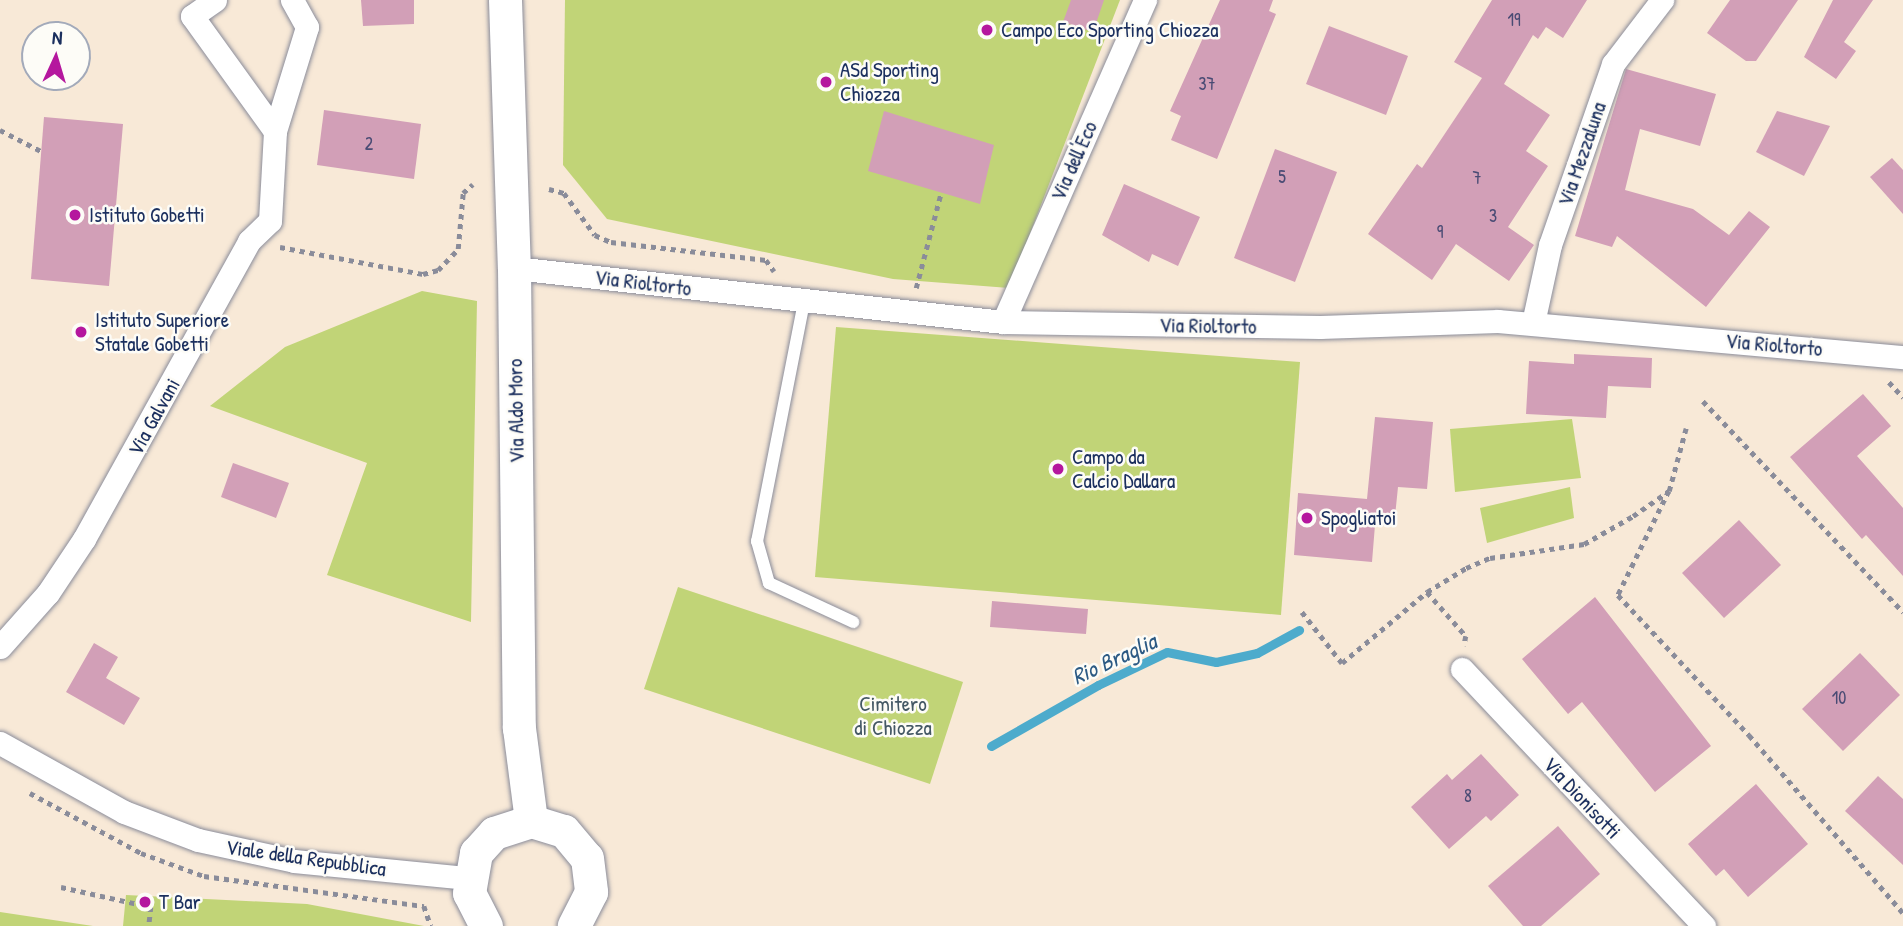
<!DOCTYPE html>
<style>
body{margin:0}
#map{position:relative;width:1903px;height:926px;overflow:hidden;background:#f8e9d7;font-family:"Patrick Hand",sans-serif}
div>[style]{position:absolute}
.green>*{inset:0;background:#c1d477}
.stream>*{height:9px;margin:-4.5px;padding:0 4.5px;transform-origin:4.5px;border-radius:4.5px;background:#4dabcc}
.building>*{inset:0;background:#d29fb7}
.path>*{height:4.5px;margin-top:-2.25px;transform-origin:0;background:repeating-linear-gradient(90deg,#8a8c9a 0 5px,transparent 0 10px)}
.roads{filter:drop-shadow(0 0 2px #8a8c9a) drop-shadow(0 0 2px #8a8c9a)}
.service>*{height:12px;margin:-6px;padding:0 6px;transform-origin:6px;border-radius:6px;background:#fff}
.minor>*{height:23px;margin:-11.5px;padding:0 11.5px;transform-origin:11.5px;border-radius:11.5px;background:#fff}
.secondary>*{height:33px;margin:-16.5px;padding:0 16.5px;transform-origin:16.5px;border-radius:16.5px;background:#fff}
.dots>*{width:19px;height:19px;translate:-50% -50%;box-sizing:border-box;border:4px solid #fdfcf7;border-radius:50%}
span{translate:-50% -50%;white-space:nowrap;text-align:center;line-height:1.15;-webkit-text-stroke:5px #fdfcf7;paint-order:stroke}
.number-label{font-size:18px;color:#494b74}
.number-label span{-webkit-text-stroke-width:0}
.poi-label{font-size:21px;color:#1b2f5e}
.left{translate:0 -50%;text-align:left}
.street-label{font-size:21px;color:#1b2f5e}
.park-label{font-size:21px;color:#445864}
.water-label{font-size:23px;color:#2c5a84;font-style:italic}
.north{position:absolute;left:21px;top:21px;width:70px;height:70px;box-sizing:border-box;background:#fdfcf7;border:2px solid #a3aaba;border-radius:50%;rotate:4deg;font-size:19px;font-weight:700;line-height:28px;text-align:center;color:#1b2f5e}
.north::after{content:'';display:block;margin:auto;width:24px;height:32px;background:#b5179e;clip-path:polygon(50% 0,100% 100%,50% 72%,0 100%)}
</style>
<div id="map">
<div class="green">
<div style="clip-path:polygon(565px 0,1120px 0,1009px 288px,893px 279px,607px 219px,563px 165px)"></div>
<div style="clip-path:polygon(422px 291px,477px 301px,471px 622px,327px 575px,367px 463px,210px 406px,285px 347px)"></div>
<div style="clip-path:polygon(836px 327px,1300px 362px,1281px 615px,815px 577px)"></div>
<div style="clip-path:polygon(1572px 419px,1581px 478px,1455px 492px,1450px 429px)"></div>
<div style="clip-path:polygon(1570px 487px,1574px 518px,1487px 543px,1480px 508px)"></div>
<div style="clip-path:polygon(678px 587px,963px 682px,930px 784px,644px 689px)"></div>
<div style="clip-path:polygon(126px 895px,307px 904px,424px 926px,123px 926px)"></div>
<div style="clip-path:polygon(0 912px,93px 926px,0 926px)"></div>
</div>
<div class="stream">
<div style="left:991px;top:746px;width:123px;rotate:-29.7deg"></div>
<div style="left:1098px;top:685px;width:76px;rotate:-25.6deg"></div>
<div style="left:1167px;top:652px;width:50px;rotate:11.5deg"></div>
<div style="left:1216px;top:662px;width:42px;rotate:-12.4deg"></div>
<div style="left:1257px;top:653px;width:48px;rotate:-28.7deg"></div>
</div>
<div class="building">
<div style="clip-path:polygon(361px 0,414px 0,414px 24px,363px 26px)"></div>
<div style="clip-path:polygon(1071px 0,1104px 0,1093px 32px,1063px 22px)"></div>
<div style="clip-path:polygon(1220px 0,1273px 0,1269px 11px,1276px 14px,1217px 159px,1171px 140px,1181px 116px,1170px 111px)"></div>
<div style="clip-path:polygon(1492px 0,1587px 0,1563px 38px,1546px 27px,1538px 39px,1533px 35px,1504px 84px,1550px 115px,1526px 151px,1548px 166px,1508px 227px,1534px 245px,1509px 281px,1456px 244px,1432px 280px,1368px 234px,1417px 164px,1422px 168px,1482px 78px,1454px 62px)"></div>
<div style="clip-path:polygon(1730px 0,1798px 0,1756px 61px,1746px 61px,1707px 33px)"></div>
<div style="clip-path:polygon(1833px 0,1873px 0,1844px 42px,1856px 51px,1836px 79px,1804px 57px)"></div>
<div style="clip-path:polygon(1329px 26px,1408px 56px,1386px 115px,1306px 84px)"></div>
<div style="clip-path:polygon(1626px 69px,1716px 94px,1700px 146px,1640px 129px,1625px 190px,1693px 209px,1729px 235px,1749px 211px,1770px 227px,1706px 307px,1617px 236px,1612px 247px,1575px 236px)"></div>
<div style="clip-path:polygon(324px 110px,421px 124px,414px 179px,317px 165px)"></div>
<div style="clip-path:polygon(884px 111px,994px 145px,980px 204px,868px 171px)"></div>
<div style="clip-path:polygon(1777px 111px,1830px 126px,1804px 176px,1756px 152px)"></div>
<div style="clip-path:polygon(44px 117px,123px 124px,109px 286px,31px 279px)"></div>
<div style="clip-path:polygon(1275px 149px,1337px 172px,1295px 282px,1234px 258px)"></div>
<div style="clip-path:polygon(1892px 158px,1903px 170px,1903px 214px,1870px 177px)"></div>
<div style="clip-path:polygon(1124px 184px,1200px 217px,1178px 266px,1152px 254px,1149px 262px,1102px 235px)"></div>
<div style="clip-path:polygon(1574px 354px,1652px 358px,1651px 388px,1608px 386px,1606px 418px,1526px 414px,1529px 361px,1574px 364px)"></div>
<div style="clip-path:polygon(1863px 394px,1891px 426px,1857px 456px,1903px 508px,1903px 576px,1866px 535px,1862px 539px,1790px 457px)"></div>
<div style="clip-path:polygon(1375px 417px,1433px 422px,1427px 489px,1398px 487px,1394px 526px,1375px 525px,1372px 562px,1294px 555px,1298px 493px,1367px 499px)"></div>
<div style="clip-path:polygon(233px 463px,289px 483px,276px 518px,221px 497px)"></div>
<div style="clip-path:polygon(1739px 520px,1781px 565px,1724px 618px,1682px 573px)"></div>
<div style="clip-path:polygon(1595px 597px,1711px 746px,1655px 792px,1582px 702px,1568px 714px,1522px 659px)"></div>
<div style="clip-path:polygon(992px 601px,1088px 609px,1086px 634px,990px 627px)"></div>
<div style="clip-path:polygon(94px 643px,118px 657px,106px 678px,140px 698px,124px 725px,66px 692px)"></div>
<div style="clip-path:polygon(1860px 653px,1900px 695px,1843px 751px,1802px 709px)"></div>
<div style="clip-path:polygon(1481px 754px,1519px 795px,1491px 821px,1486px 816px,1449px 849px,1411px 807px,1447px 774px,1452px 780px)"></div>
<div style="clip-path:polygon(1878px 776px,1903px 799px,1903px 865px,1845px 811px)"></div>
<div style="clip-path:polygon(1756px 784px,1808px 844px,1748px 897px,1724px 869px,1716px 876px,1688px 844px)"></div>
<div style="clip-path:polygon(1558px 826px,1600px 874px,1541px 926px,1523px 926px,1488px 886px)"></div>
</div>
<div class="path">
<div style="left:0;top:130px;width:46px;rotate:27.1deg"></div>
<div style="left:549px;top:189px;width:16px;rotate:15deg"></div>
<div style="left:564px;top:193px;width:52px;rotate:53.6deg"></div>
<div style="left:595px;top:235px;width:17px;rotate:24deg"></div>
<div style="left:611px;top:242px;width:156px;rotate:6.6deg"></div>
<div style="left:766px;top:260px;width:14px;rotate:54deg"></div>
<div style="left:280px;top:247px;width:146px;rotate:10.7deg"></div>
<div style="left:423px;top:274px;width:16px;rotate:-15deg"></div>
<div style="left:438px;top:270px;width:29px;rotate:-46deg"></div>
<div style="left:458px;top:249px;width:56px;rotate:-84.9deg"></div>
<div style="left:463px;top:193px;width:13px;rotate:-42deg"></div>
<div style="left:916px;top:288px;width:98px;rotate:-75.3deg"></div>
<div style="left:1889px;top:382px;width:21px;rotate:47deg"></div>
<div style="left:1703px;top:401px;width:291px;rotate:46.5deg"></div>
<div style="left:1669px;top:491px;width:116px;rotate:116.1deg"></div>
<div style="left:1618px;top:595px;width:192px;rotate:46.9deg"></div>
<div style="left:1749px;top:735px;width:235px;rotate:49.1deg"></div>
<div style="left:1427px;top:592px;width:59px;rotate:48.4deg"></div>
<div style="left:1466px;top:636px;width:10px;rotate:101deg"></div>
<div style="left:1302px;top:612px;width:65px;rotate:51.9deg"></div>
<div style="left:1342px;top:663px;width:111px;rotate:-39.9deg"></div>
<div style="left:1427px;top:592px;width:46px;rotate:-31.6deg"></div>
<div style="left:1466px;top:568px;width:26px;rotate:-23deg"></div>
<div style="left:1490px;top:558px;width:95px;rotate:-8.5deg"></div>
<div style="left:1584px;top:544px;width:56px;rotate:-29.7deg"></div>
<div style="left:1633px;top:516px;width:44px;rotate:-34.8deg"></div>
<div style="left:1669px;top:491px;width:65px;rotate:-74.9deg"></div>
<div style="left:30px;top:793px;width:126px;rotate:28.4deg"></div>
<div style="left:141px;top:853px;width:67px;rotate:20.1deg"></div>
<div style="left:204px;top:876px;width:222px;rotate:7.8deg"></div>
<div style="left:61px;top:887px;width:92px;rotate:12.5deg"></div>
<div style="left:151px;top:907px;width:19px;rotate:96deg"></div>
<div style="left:424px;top:906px;width:21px;rotate:71deg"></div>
</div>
<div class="roads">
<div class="service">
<div style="left:804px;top:302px;width:244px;rotate:101.1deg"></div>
<div style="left:757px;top:541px;width:44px;rotate:74.1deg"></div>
<div style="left:769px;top:583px;width:93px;rotate:24.9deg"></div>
</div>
<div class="minor">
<div style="left:215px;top:0;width:28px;rotate:145deg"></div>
<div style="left:192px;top:16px;width:142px;rotate:54.2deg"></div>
<div style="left:514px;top:268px;width:492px;rotate:6.3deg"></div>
<div style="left:1003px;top:322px;width:317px;rotate:0.9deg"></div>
<div style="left:1320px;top:327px;width:178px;rotate:-1.9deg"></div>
<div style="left:1498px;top:321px;width:407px;rotate:5.1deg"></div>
<div style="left:1003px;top:322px;width:352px;rotate:-66.2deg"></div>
<div style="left:1533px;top:323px;width:80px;rotate:-77.7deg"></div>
<div style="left:1550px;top:245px;width:192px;rotate:-70.8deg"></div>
<div style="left:1613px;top:64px;width:81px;rotate:-52.6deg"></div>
<div style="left:0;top:647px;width:72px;rotate:-48.4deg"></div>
<div style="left:48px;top:593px;width:65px;rotate:-56.3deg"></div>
<div style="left:84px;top:539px;width:341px;rotate:-61deg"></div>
<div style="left:249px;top:241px;width:29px;rotate:-44deg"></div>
<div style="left:270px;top:221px;width:90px;rotate:-86.8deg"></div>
<div style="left:275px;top:131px;width:109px;rotate:-72.9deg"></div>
<div style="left:307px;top:27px;width:31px;rotate:-119deg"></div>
<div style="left:1462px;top:669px;width:353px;rotate:46.7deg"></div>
<div style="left:0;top:743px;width:142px;rotate:29.1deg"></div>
<div style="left:124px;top:812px;width:79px;rotate:20.7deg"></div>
<div style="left:198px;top:840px;width:98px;rotate:12.3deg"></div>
<div style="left:294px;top:861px;width:175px;rotate:5.6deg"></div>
</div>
<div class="secondary">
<div style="left:505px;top:0;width:268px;rotate:88.1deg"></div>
<div style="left:514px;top:268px;width:460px;rotate:89.4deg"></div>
<div style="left:519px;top:728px;width:94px;rotate:82.6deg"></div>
<div style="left:486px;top:926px;width:37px;rotate:-117deg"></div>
<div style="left:469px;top:893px;width:41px;rotate:-80.1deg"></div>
<div style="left:476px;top:853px;width:27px;rotate:-48deg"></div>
<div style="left:494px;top:833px;width:39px;rotate:-18deg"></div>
<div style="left:531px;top:821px;width:34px;rotate:17deg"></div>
<div style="left:564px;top:831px;width:35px;rotate:50deg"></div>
<div style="left:587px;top:858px;width:34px;rotate:83deg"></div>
<div style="left:591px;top:892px;width:38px;rotate:117deg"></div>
</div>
</div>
<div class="dots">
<div style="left:987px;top:30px;background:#b5179e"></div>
<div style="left:826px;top:82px;background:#b5179e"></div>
<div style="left:75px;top:215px;background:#b5179e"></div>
<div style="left:81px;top:332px;background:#b5179e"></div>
<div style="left:1058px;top:469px;background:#b5179e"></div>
<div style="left:1307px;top:518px;background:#b5179e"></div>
<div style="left:145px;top:902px;background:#b5179e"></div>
</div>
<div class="number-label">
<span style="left:1514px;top:20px">19</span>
<span style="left:1207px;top:84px">37</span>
<span style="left:369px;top:144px">2</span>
<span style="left:1282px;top:177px">5</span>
<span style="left:1477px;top:178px">7</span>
<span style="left:1493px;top:216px">3</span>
<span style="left:1440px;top:232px">9</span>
<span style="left:1839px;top:698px">10</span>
<span style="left:1468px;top:796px">8</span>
</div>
<div class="poi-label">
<span class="left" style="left:1001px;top:30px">Campo Eco Sporting Chiozza</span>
<span class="left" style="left:840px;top:82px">ASd Sporting<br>Chiozza</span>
<span class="left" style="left:89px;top:215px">Istituto Gobetti</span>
<span class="left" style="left:95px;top:332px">Istituto Superiore<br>Statale Gobetti</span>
<span class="left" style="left:1072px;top:469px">Campo da<br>Calcio Dallara</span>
<span class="left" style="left:1321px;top:518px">Spogliatoi</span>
<span class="left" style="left:159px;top:902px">T Bar</span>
</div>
<div class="street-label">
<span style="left:1582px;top:154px;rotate:-71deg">Via Mezzaluna</span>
<span style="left:1074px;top:161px;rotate:-66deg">Via dell'Eco</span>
<span style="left:643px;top:283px;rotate:7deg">Via Rioltorto</span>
<span style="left:1208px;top:326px;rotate:1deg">Via Rioltorto</span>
<span style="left:1774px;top:345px;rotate:5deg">Via Rioltorto</span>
<span style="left:516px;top:411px;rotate:-91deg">Via Aldo Moro</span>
<span style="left:154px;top:417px;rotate:-61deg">Via Galvani</span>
<span style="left:1582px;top:798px;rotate:47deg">Via Dionisotti</span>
<span style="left:306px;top:858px;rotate:8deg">Viale della Repubblica</span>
</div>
<div class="park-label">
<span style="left:893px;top:716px">Cimitero<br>di Chiozza</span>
</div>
<div class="water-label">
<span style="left:1114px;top:659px;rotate:-25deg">Rio Braglia</span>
</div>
<div class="north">N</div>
</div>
